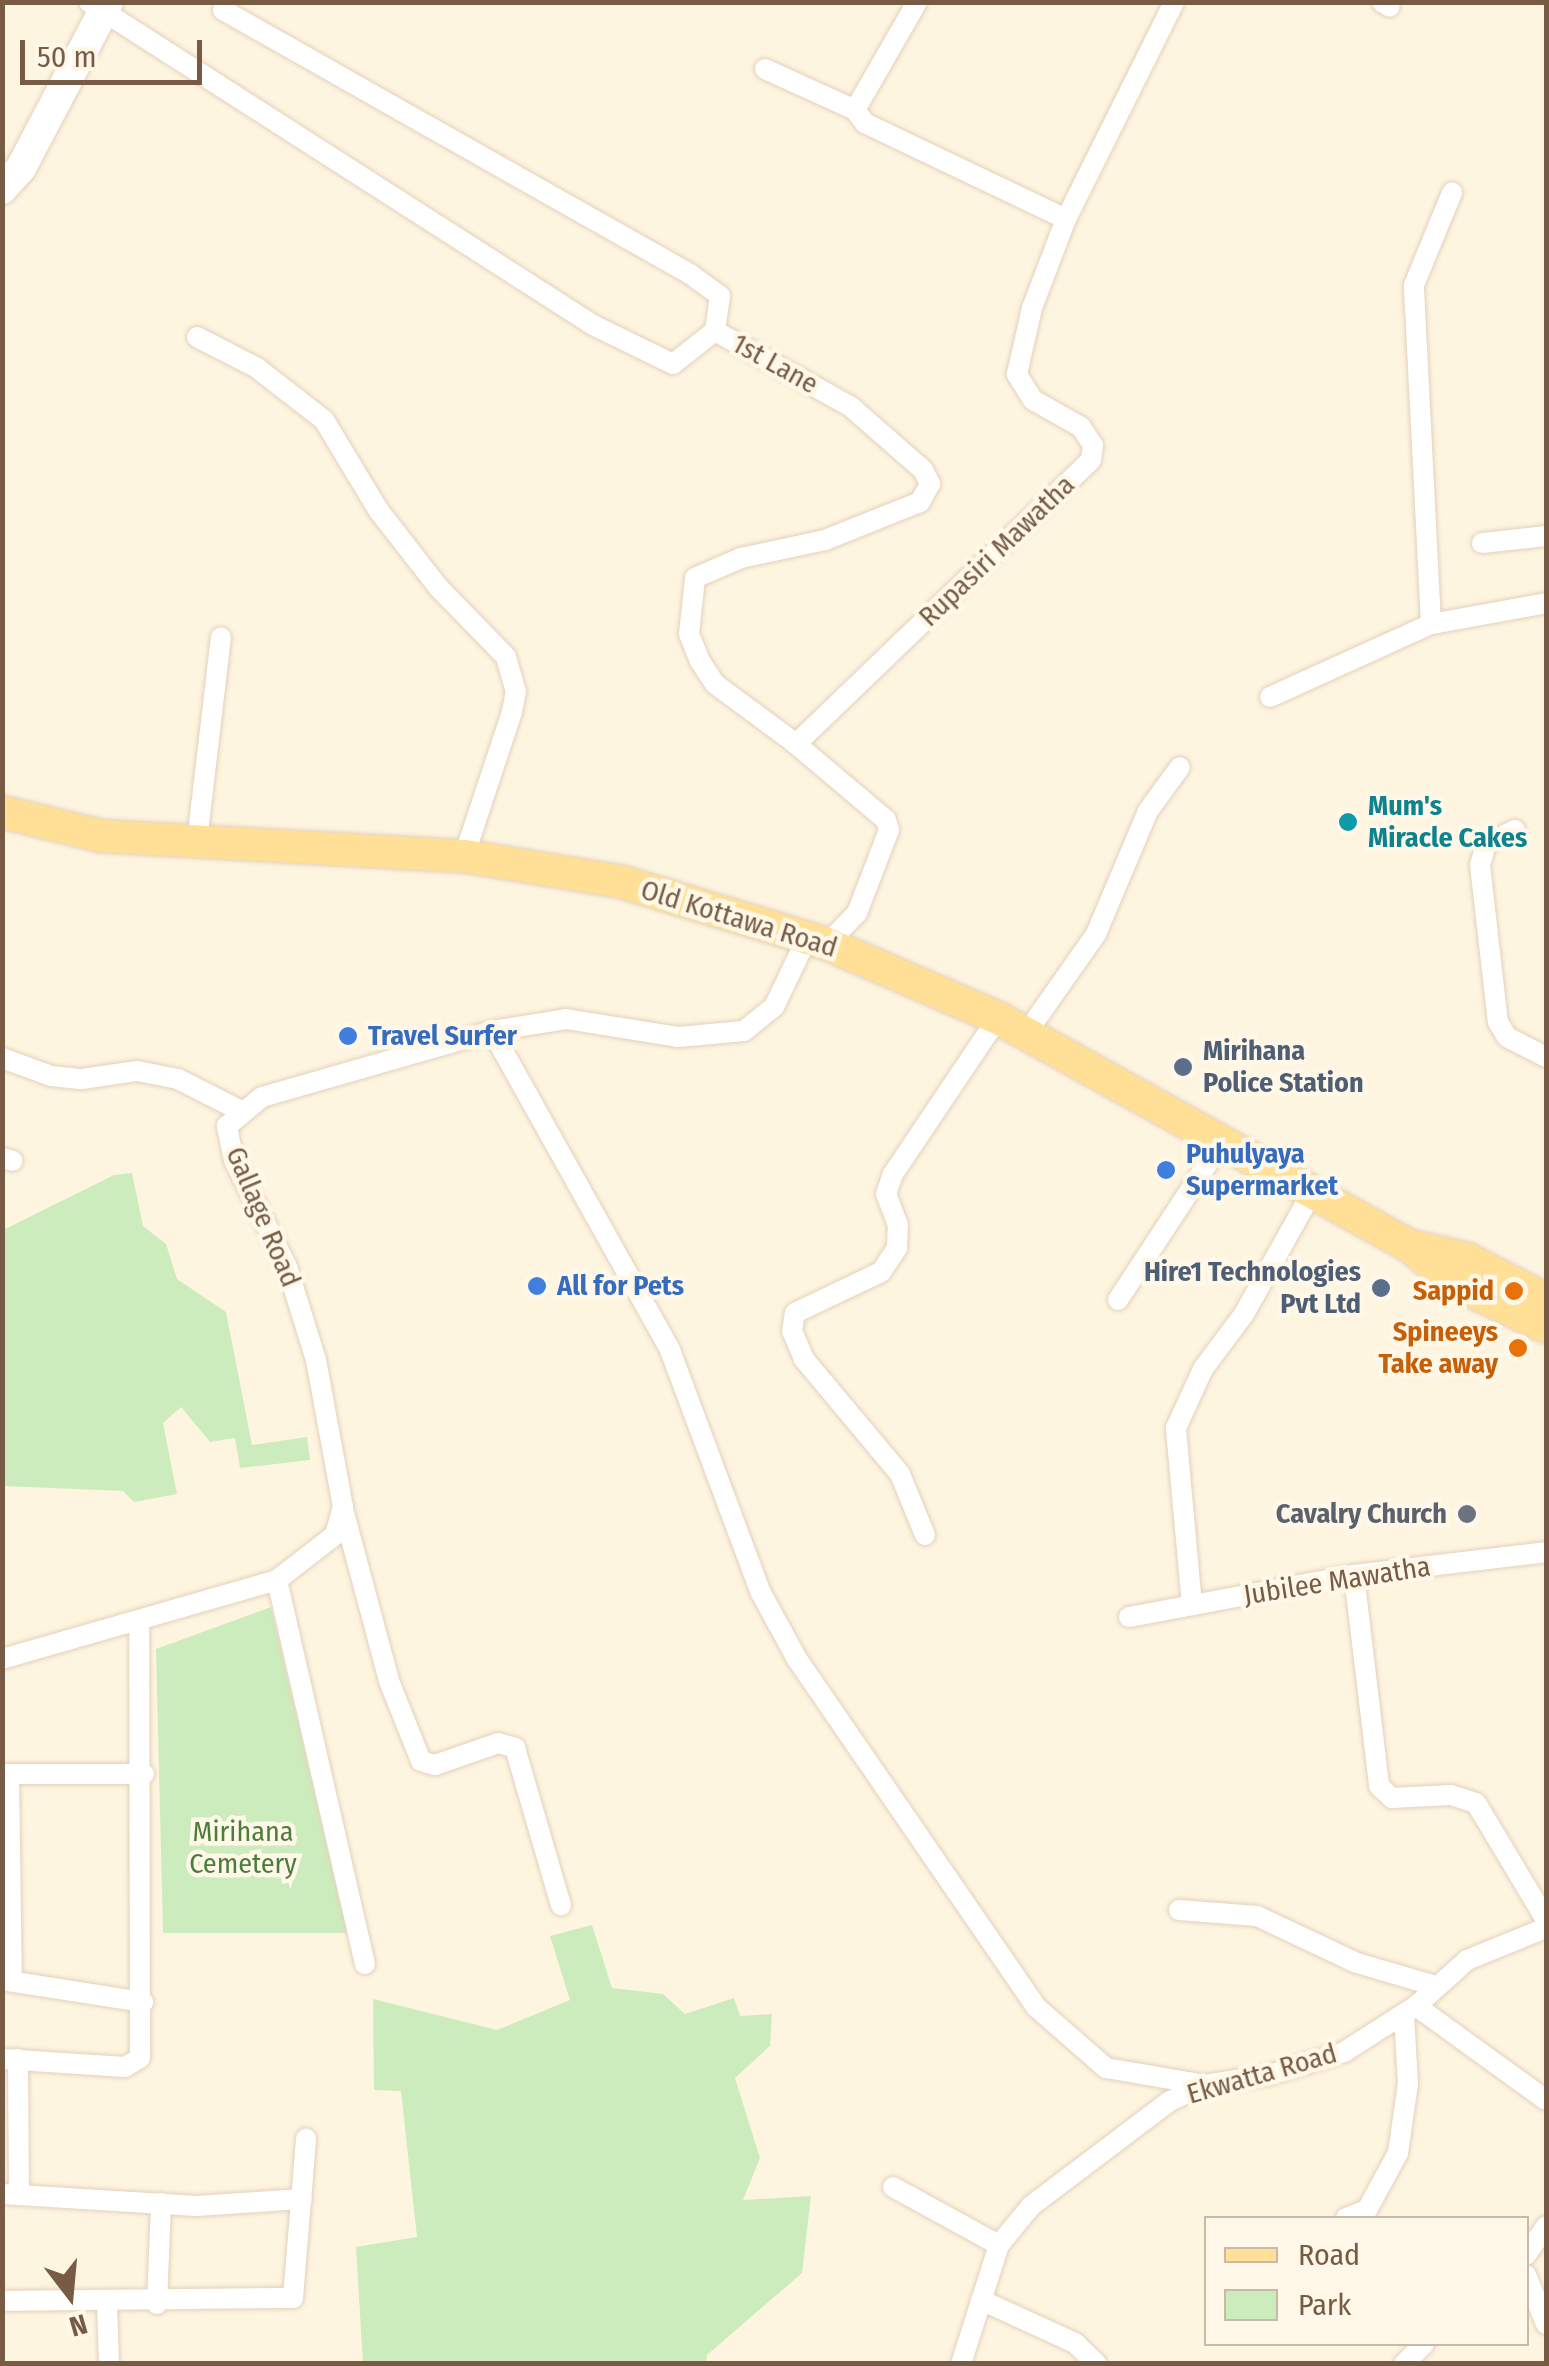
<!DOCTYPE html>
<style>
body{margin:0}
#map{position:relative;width:1549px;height:2366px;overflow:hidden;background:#fef5e0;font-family:"Fira Sans Condensed",sans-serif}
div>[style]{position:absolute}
.green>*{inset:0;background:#cdecbd}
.roads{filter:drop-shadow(0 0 2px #e3d1bb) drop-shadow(0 0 2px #e3d1bb)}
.minor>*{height:20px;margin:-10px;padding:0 10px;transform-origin:10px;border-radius:10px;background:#fff}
.secondary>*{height:30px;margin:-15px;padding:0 15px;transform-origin:15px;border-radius:15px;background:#fff}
.primary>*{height:32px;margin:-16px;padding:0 16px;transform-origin:16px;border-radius:16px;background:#ffe096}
.dots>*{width:28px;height:28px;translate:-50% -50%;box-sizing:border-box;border:5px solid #fff8e8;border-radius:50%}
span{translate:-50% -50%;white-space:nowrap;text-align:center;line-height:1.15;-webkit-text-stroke:9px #fff8e8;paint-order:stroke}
.street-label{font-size:28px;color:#775b45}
.culture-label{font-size:28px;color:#0d838f;font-weight:700}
.left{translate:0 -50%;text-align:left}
.shop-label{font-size:28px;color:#366cbe;font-weight:700}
.service-label{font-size:28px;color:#4e5e75;font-weight:700}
.right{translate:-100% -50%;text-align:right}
.food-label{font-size:28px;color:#c56008;font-weight:700}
.worship-label{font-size:28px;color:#5b616d;font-weight:700}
.park-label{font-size:28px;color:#4b7e3c}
.frame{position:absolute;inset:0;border:5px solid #775b45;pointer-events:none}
.legend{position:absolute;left:1204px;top:2216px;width:325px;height:130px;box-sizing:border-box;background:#fff8e8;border:2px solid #c9b9a7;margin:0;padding:12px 18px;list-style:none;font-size:30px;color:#775b45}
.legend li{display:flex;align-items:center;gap:20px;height:50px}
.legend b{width:50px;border:2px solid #c9b9a7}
.north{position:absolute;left:20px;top:2246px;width:100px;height:100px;-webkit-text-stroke:8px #fff8e8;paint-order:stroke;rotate:164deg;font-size:28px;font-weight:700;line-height:40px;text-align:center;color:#775b45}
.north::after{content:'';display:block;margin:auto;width:35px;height:45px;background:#775b45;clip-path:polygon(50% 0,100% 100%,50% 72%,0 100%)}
.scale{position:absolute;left:20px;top:40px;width:182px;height:45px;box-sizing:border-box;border:5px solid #775b45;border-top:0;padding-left:12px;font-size:30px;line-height:35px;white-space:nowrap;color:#775b45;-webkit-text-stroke:8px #fff8e8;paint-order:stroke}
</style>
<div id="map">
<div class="green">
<div style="clip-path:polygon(132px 1173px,143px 1226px,166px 1244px,177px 1279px,226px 1312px,252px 1445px,307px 1437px,310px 1460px,240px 1468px,235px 1438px,210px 1442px,181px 1407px,163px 1423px,177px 1494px,134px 1502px,123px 1491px,3px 1486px,3px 1230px,114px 1175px)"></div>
<div style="clip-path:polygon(271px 1607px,347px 1933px,163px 1933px,156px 1649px)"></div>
<div style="clip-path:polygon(592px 1925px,612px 1988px,663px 1994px,685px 2014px,734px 1998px,740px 2016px,772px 2014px,770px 2046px,735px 2078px,760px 2158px,743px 2200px,811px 2196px,802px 2273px,707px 2355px,706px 2363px,363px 2363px,356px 2247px,417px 2237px,401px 2091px,374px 2090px,373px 1999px,497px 2030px,570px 2000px,550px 1936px)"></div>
</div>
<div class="roads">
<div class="minor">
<div style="left:89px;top:2px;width:599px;rotate:32.65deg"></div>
<div style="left:593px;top:325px;width:89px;rotate:26deg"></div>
<div style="left:673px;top:364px;width:53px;rotate:-38.2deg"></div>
<div style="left:715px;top:331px;width:154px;rotate:29.1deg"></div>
<div style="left:850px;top:406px;width:97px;rotate:41.2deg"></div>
<div style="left:923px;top:470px;width:16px;rotate:63deg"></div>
<div style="left:930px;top:484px;width:21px;rotate:119deg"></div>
<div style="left:920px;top:502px;width:102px;rotate:158.2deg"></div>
<div style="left:825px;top:540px;width:86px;rotate:167.9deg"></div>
<div style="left:741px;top:558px;width:50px;rotate:156.5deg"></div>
<div style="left:695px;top:578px;width:56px;rotate:96.1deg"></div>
<div style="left:689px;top:634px;width:29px;rotate:68deg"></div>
<div style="left:700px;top:661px;width:27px;rotate:57deg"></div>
<div style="left:715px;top:684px;width:101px;rotate:36.5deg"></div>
<div style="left:1382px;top:2px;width:9px;rotate:32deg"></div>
<div style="left:223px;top:10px;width:536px;rotate:29.48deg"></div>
<div style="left:690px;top:274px;width:37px;rotate:36deg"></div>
<div style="left:720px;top:296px;width:35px;rotate:98deg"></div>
<div style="left:765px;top:69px;width:99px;rotate:24.5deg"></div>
<div style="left:1066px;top:219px;width:242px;rotate:-63.5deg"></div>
<div style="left:197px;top:337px;width:68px;rotate:27.3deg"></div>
<div style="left:257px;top:368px;width:85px;rotate:37.8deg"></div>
<div style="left:324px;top:420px;width:106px;rotate:58.9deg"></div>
<div style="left:379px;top:511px;width:98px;rotate:52.1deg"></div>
<div style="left:439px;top:588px;width:96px;rotate:45.8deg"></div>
<div style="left:506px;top:657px;width:35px;rotate:74deg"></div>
<div style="left:516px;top:691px;width:21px;rotate:101deg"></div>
<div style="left:512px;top:712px;width:152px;rotate:108.4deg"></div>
<div style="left:1482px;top:543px;width:64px;rotate:-6.2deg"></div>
<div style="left:1431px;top:624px;width:339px;rotate:-92.9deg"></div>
<div style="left:1414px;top:285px;width:100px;rotate:-67.6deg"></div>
<div style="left:1270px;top:697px;width:177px;rotate:-24.4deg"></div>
<div style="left:1431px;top:624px;width:117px;rotate:-10.3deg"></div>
<div style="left:1515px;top:830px;width:32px;rotate:154deg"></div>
<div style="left:1486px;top:844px;width:22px;rotate:106deg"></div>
<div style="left:1480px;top:865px;width:158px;rotate:83.5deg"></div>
<div style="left:1498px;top:1022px;width:17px;rotate:59deg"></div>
<div style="left:1507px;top:1037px;width:44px;rotate:27.1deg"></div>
<div style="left:197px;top:841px;width:205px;rotate:-83.3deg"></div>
<div style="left:827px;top:944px;width:43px;rotate:-45.9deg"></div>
<div style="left:857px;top:913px;width:89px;rotate:-68.9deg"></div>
<div style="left:889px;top:830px;width:10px;rotate:-107deg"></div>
<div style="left:886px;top:820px;width:118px;rotate:-139.8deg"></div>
<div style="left:796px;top:744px;width:409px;rotate:-43.9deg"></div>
<div style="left:1091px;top:460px;width:15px;rotate:-82deg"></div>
<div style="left:1093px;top:445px;width:22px;rotate:-124deg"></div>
<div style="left:1081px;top:427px;width:55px;rotate:-150.6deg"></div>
<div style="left:1033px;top:400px;width:31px;rotate:-122deg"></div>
<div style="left:1017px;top:374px;width:68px;rotate:-77.2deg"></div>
<div style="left:1032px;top:308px;width:95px;rotate:-69.1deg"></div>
<div style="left:1066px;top:219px;width:223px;rotate:-154.5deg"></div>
<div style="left:865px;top:123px;width:16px;rotate:-128deg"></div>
<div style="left:855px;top:110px;width:125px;rotate:-60.1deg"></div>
<div style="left:492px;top:1031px;width:365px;rotate:60.8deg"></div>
<div style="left:670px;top:1350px;width:259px;rotate:69.5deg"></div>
<div style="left:761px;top:1593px;width:75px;rotate:61.4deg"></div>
<div style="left:797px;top:1659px;width:422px;rotate:55.5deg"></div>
<div style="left:1036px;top:2007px;width:93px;rotate:41.1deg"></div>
<div style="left:1106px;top:2068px;width:100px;rotate:9.7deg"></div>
<div style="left:1025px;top:1035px;width:123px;rotate:-54.9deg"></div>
<div style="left:1096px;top:934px;width:134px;rotate:-67.1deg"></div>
<div style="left:1148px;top:811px;width:54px;rotate:-54deg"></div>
<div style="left:2px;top:1058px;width:52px;rotate:20.2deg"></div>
<div style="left:51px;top:1076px;width:31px;rotate:6deg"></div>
<div style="left:82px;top:1079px;width:56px;rotate:-8.3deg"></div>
<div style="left:137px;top:1071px;width:42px;rotate:11deg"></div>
<div style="left:178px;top:1079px;width:73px;rotate:26.9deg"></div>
<div style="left:2px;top:1158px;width:11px;rotate:15deg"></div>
<div style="left:1118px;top:1300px;width:188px;rotate:-56.7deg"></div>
<div style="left:343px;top:1509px;width:178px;rotate:75deg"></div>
<div style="left:389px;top:1681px;width:86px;rotate:68.2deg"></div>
<div style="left:421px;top:1761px;width:15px;rotate:16deg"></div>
<div style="left:435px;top:1765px;width:67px;rotate:-19.2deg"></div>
<div style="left:498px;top:1743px;width:18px;rotate:16deg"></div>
<div style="left:515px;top:1748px;width:164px;rotate:73.7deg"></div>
<div style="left:925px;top:1535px;width:66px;rotate:-112.3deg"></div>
<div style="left:900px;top:1474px;width:150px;rotate:-129.9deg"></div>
<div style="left:804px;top:1359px;width:30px;rotate:-113deg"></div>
<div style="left:792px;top:1331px;width:18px;rotate:-81deg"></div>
<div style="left:795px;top:1313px;width:95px;rotate:-25.5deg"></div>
<div style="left:881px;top:1272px;width:29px;rotate:-56deg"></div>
<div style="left:897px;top:1248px;width:23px;rotate:-88deg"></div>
<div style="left:898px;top:1225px;width:33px;rotate:-111deg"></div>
<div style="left:886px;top:1194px;width:21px;rotate:-71deg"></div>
<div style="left:893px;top:1174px;width:188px;rotate:-56.1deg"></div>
<div style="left:1354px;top:1575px;width:212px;rotate:83.2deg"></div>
<div style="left:1379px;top:1786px;width:18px;rotate:43deg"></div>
<div style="left:1392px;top:1798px;width:59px;rotate:-2.9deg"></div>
<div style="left:1451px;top:1795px;width:26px;rotate:18deg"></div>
<div style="left:1476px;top:1803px;width:136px;rotate:59.1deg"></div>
<div style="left:277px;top:1580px;width:394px;rotate:77.1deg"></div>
<div style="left:1192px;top:1605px;width:178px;rotate:-95.2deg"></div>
<div style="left:1176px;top:1428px;width:65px;rotate:-65.4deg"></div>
<div style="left:1203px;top:1369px;width:69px;rotate:-53.3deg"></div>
<div style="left:1244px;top:1314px;width:137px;rotate:-60.8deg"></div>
<div style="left:1129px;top:1617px;width:229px;rotate:-10.6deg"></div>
<div style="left:1354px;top:1575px;width:193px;rotate:-6.8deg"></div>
<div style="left:2px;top:1659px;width:286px;rotate:-16deg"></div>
<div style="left:277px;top:1580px;width:73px;rotate:-37.8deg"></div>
<div style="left:335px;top:1535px;width:29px;rotate:-74deg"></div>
<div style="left:343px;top:1507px;width:149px;rotate:-100.4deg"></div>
<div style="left:316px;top:1360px;width:97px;rotate:-107.3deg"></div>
<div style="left:287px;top:1267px;width:119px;rotate:-116.4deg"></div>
<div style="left:234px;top:1160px;width:35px;rotate:-102deg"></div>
<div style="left:227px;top:1126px;width:45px;rotate:-39.6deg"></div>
<div style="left:262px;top:1097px;width:239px;rotate:-16deg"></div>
<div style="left:492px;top:1031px;width:75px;rotate:-9.2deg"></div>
<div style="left:566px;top:1019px;width:113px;rotate:9.1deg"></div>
<div style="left:678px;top:1037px;width:66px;rotate:-5.2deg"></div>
<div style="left:744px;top:1031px;width:38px;rotate:-39deg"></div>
<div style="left:774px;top:1007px;width:76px;rotate:-64.4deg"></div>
<div style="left:2px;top:1774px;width:142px"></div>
<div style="left:9px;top:1775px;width:206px;rotate:89.2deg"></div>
<div style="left:1179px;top:1910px;width:78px;rotate:4.4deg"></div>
<div style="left:1257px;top:1916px;width:110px;rotate:25.2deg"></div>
<div style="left:1357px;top:1963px;width:78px;rotate:16.3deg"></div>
<div style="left:2px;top:1980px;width:143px;rotate:8.9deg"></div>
<div style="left:1416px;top:2006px;width:160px;rotate:35.9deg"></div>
<div style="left:2px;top:2059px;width:123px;rotate:3.7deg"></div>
<div style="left:125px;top:2067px;width:17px;rotate:-31deg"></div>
<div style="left:140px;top:2058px;width:433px;rotate:-90.1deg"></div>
<div style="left:18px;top:2059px;width:135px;rotate:89.6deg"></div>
<div style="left:893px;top:2187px;width:121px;rotate:28.7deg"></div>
<div style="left:2px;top:2194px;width:195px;rotate:3.5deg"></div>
<div style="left:197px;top:2206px;width:105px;rotate:-3.8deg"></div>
<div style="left:1367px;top:2210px;width:65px;rotate:-61.5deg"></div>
<div style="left:1398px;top:2153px;width:70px;rotate:-81.8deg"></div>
<div style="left:1408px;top:2084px;width:70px;rotate:-93.3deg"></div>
<div style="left:1346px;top:2218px;width:22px;rotate:-21deg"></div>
<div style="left:1526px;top:2255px;width:35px;rotate:-55deg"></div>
<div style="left:1526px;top:2275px;width:53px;rotate:67.8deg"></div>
<div style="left:981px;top:2300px;width:103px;rotate:24.6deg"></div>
<div style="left:1075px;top:2343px;width:30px;rotate:44deg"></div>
<div style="left:2px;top:2301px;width:291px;rotate:-0.6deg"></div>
<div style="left:293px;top:2298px;width:160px;rotate:-85.3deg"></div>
<div style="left:107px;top:2303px;width:61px;rotate:88.1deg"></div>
<div style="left:157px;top:2304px;width:101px;rotate:-87.7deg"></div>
<div style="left:961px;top:2364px;width:125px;rotate:-72.3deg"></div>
<div style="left:999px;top:2245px;width:50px;rotate:-50.6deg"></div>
<div style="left:1031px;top:2206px;width:174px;rotate:-37.1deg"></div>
<div style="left:1170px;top:2101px;width:38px;rotate:-25deg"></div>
<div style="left:1205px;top:2085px;width:65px;rotate:-8.9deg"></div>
<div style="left:1269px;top:2075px;width:78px;rotate:-17deg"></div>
<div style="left:1344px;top:2052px;width:85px;rotate:-32.6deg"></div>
<div style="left:1416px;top:2006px;width:69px;rotate:-42deg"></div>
<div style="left:1467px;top:1960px;width:85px;rotate:-22.1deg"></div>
<div style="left:1404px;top:2364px;width:28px;rotate:-45deg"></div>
</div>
<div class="secondary">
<div style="left:2px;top:189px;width:28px;rotate:-48deg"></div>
<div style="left:21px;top:168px;width:187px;rotate:-62.3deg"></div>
</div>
<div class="primary">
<div style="left:2px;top:812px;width:102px;rotate:13.6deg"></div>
<div style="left:101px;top:836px;width:364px;rotate:3.2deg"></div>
<div style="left:464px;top:856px;width:160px;rotate:9.3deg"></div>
<div style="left:622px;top:882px;width:214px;rotate:16.8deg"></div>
<div style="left:827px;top:944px;width:186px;rotate:23.4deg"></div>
<div style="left:998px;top:1018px;width:471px;rotate:29deg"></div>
<div style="left:1410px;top:1246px;width:56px;rotate:39.9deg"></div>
<div style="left:1453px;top:1282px;width:103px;rotate:25.8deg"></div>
<div style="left:1415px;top:1247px;width:53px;rotate:13deg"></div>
<div style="left:1467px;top:1259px;width:89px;rotate:27.4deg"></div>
</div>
</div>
<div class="dots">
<div style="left:1348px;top:822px;background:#0f9aa8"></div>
<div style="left:348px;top:1036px;background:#3f7fe0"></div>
<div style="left:1183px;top:1067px;background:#5c6f8a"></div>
<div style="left:1166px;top:1170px;background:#3f7fe0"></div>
<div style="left:537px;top:1286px;background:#3f7fe0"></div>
<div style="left:1381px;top:1288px;background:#5c6f8a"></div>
<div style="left:1514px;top:1291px;background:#e8710a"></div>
<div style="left:1518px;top:1348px;background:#e8710a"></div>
<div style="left:1467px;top:1514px;background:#6b7280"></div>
</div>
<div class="street-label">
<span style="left:775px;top:364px;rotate:29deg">1st Lane</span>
<span style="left:997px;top:551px;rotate:-44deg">Rupasiri Mawatha</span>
<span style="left:739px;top:919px;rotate:17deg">Old Kottawa Road</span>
<span style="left:263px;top:1217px;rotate:67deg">Gallage Road</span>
<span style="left:1337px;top:1581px;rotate:-9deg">Jubilee Mawatha</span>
<span style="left:1262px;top:2074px;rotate:-16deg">Ekwatta Road</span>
</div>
<div class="culture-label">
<span class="left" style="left:1368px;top:822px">Mum's<br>Miracle Cakes</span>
</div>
<div class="shop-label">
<span class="left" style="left:368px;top:1036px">Travel Surfer</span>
<span class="left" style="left:1186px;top:1170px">Puhulyaya<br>Supermarket</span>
<span class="left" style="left:557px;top:1286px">All for Pets</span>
</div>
<div class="service-label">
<span class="left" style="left:1203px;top:1067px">Mirihana<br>Police Station</span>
<span class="right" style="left:1361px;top:1288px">Hire1 Technologies<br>Pvt Ltd</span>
</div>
<div class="food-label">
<span class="right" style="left:1494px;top:1291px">Sappid</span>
<span class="right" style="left:1498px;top:1348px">Spineeys<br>Take away</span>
</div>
<div class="worship-label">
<span class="right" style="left:1447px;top:1514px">Cavalry Church</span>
</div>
<div class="park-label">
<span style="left:243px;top:1848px">Mirihana<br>Cemetery</span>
</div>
<div class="frame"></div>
<ul class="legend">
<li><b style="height:12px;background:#ffe096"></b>Road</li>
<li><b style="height:28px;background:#cdecbd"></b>Park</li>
</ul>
<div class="north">N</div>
<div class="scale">50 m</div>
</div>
